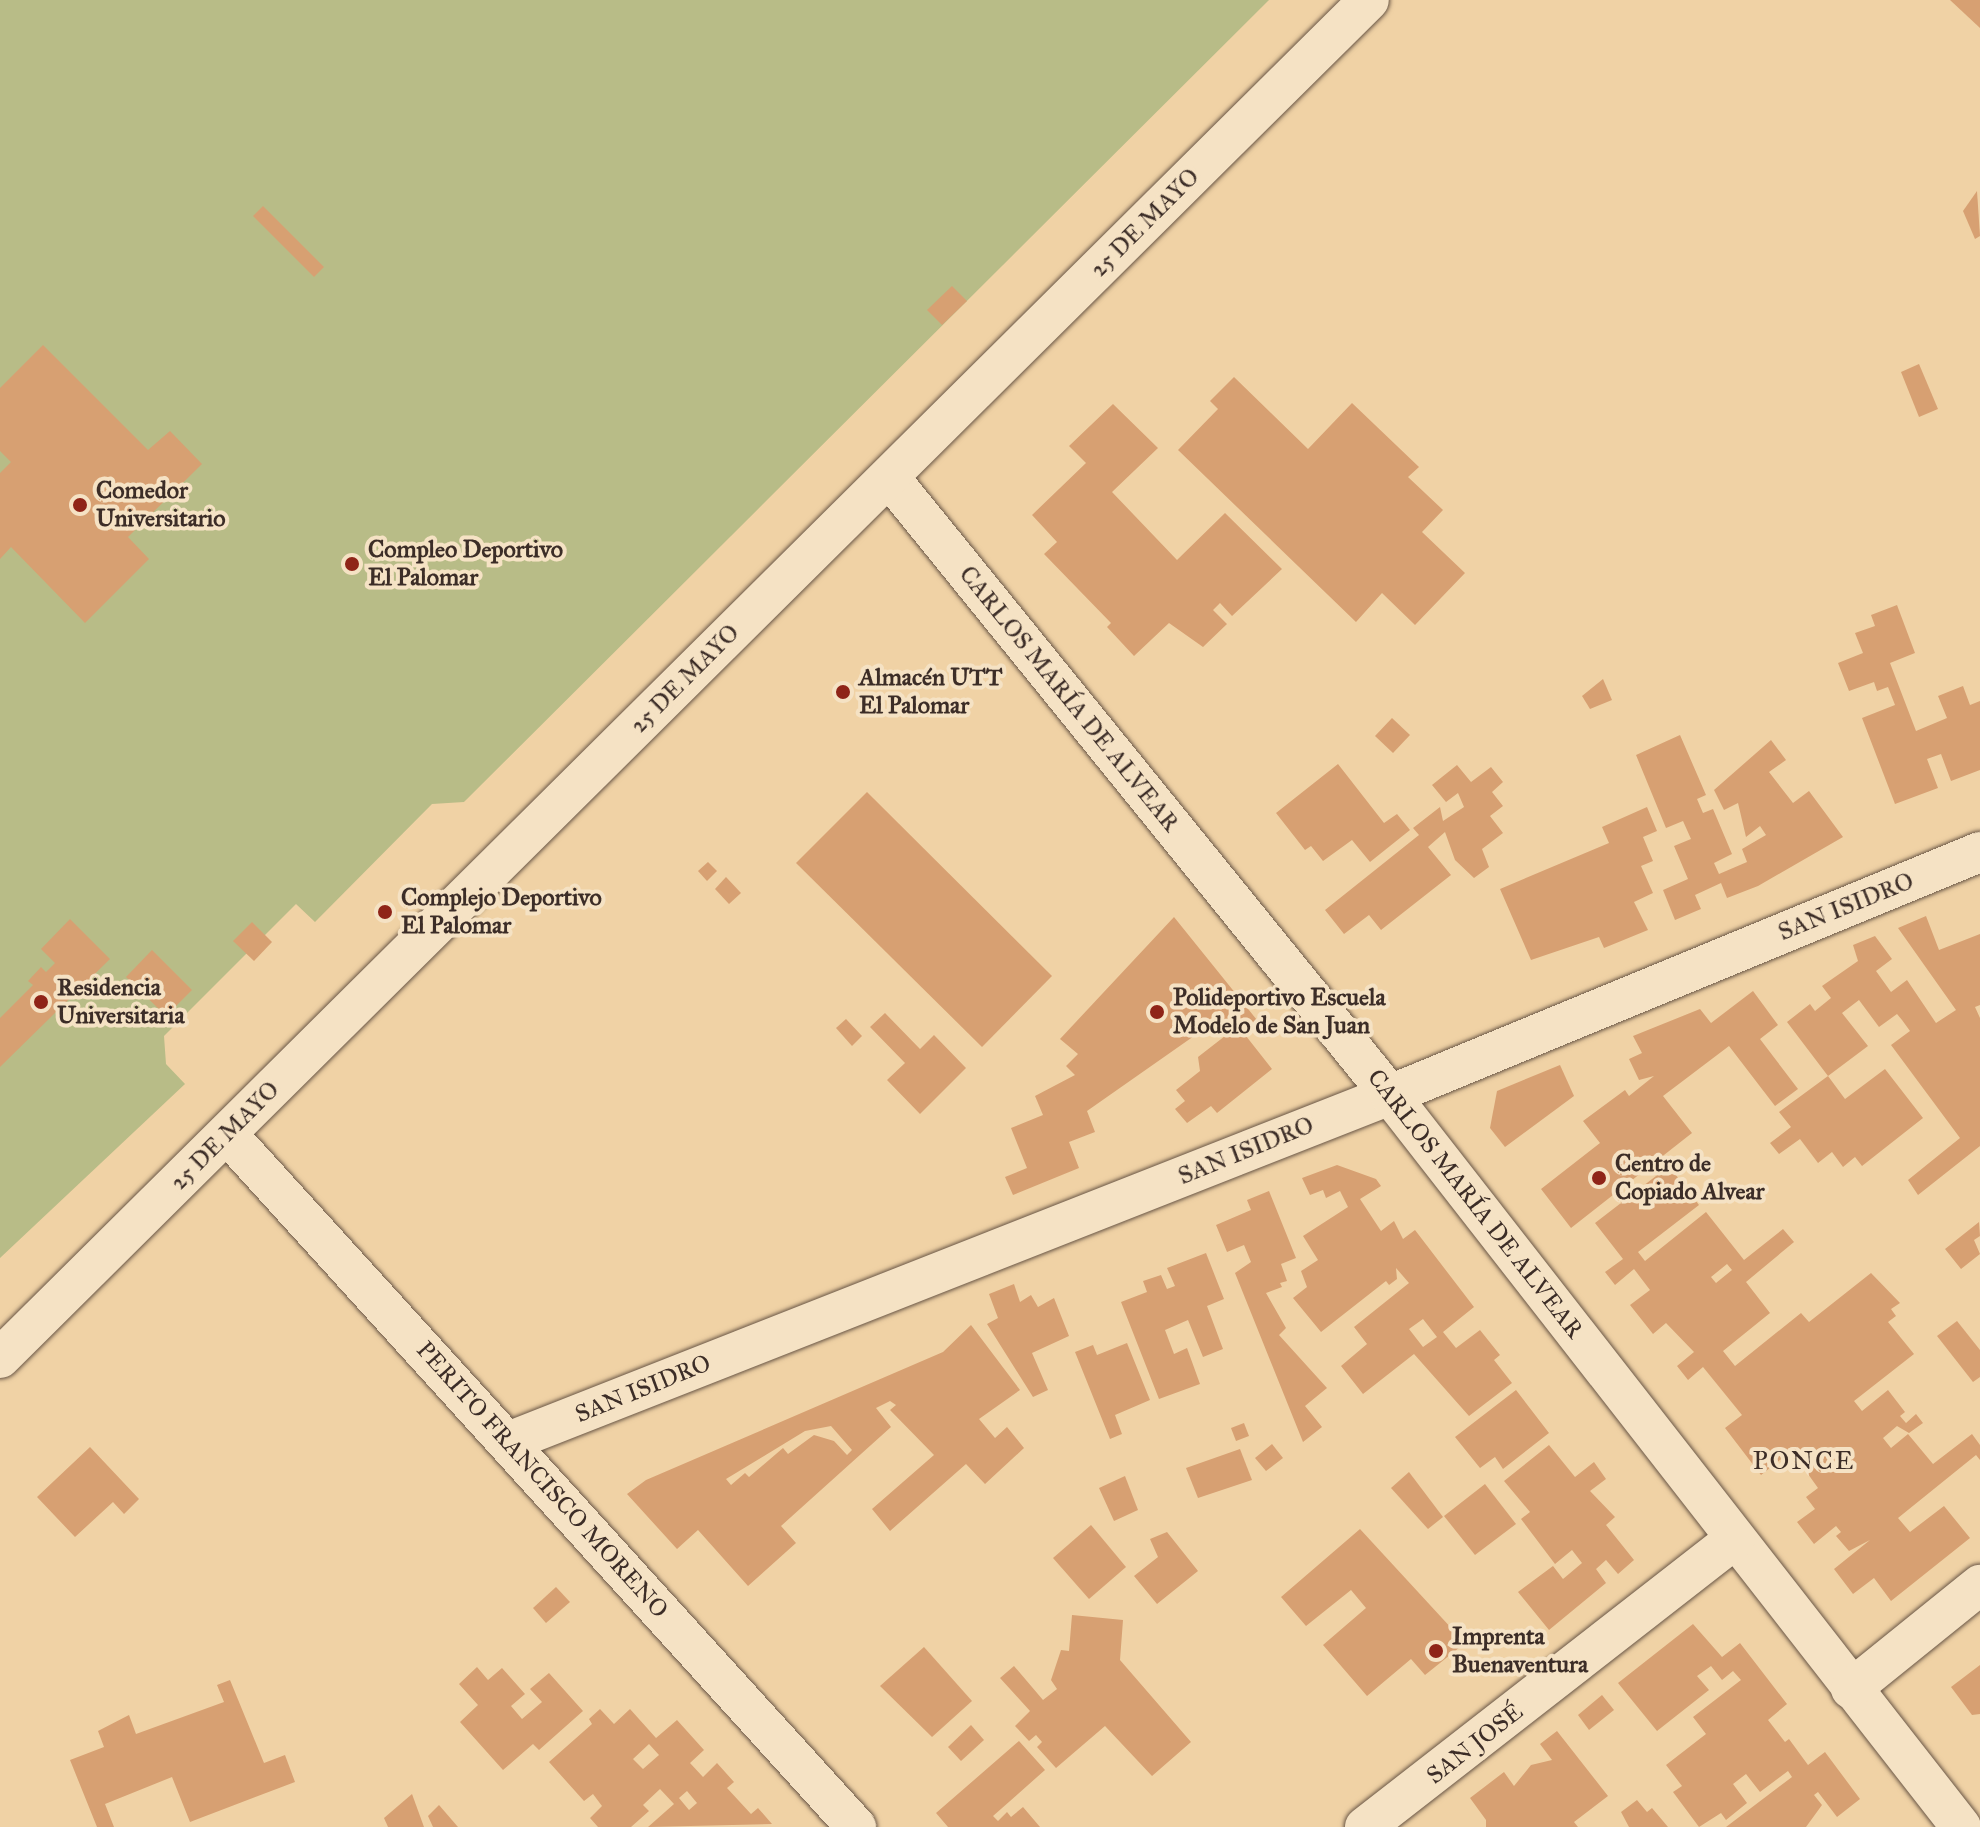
<!DOCTYPE html>
<meta charset="utf-8">
<style>
body{margin:0}
#map{position:relative;width:1980px;height:1827px;overflow:hidden;background:#f0d2a5;font-family:"IM FELL Great Primer",serif}
div>[style]{position:absolute}
.green>*{inset:0;background:#b8bc87}
.building>*{inset:0;background:#d7a072}
.roads{filter:drop-shadow(0 0 2px #695646) drop-shadow(0 0 2px #695646)}
.minor>*{height:40px;margin:-20px;padding:0 20px;transform-origin:20px;border-radius:20px;background:#f5e2c4}
.dots>*{width:22px;height:22px;translate:-50% -50%;box-sizing:border-box;border:4px solid #f5e2c4;border-radius:50%}
span{translate:-50% -50%;white-space:nowrap;text-align:center;line-height:1.15;-webkit-text-stroke:8px #f5e2c4;paint-order:stroke}
.street-label{font-size:24px;color:#3c2d27}
.poi-label{font-size:24px;color:#3c2d27;font-weight:700}
.left{translate:0 -50%;text-align:left}
.neighbourhood-label{font-size:26px;color:#3c2d27;letter-spacing:2px}
</style>
<div id="map">
<div class="green">
<div style="clip-path:polygon(0 0,1269px 0,464px 802px,432px 804px,315px 922px,296px 904px,164px 1036px,166px 1064px,185px 1084px,0 1258px)"></div>
</div>
<div class="building">
<div style="clip-path:polygon(1950px 0,1980px 0,1980px 28px)"></div>
<div style="clip-path:polygon(1977px 191px,1980px 236px,1975px 239px,1963px 211px)"></div>
<div style="clip-path:polygon(263px 206px,324px 267px,314px 277px,253px 216px)"></div>
<div style="clip-path:polygon(952px 286px,967px 301px,942px 325px,927px 310px)"></div>
<div style="clip-path:polygon(43px 345px,148px 450px,170px 431px,202px 464px,128px 537px,149px 559px,85px 623px,11px 547px,0 559px,0 473px,11px 462px,0 451px,0 388px)"></div>
<div style="clip-path:polygon(1919px 364px,1938px 409px,1919px 417px,1901px 372px)"></div>
<div style="clip-path:polygon(1234px 377px,1308px 449px,1352px 403px,1419px 467px,1408px 477px,1443px 510px,1422px 532px,1465px 573px,1415px 625px,1382px 593px,1356px 622px,1178px 450px,1218px 409px,1210px 401px)"></div>
<div style="clip-path:polygon(1113px 404px,1158px 448px,1112px 492px,1177px 560px,1225px 513px,1282px 569px,1232px 616px,1220px 603px,1213px 610px,1227px 624px,1203px 647px,1169px 623px,1134px 656px,1107px 627px,1111px 623px,1044px 554px,1057px 542px,1032px 515px,1086px 463px,1069px 446px)"></div>
<div style="clip-path:polygon(1897px 605px,1915px 653px,1890px 663px,1916px 731px,1947px 718px,1938px 696px,1963px 686px,1970px 705px,1980px 701px,1980px 770px,1951px 781px,1941px 754px,1927px 759px,1938px 788px,1895px 804px,1862px 718px,1895px 705px,1888px 687px,1877px 691px,1874px 682px,1849px 691px,1838px 663px,1863px 653px,1855px 633px,1875px 626px,1871px 615px)"></div>
<div style="clip-path:polygon(1603px 679px,1612px 700px,1590px 709px,1582px 696px)"></div>
<div style="clip-path:polygon(1392px 718px,1410px 735px,1393px 753px,1375px 736px)"></div>
<div style="clip-path:polygon(1680px 735px,1706px 795px,1697px 799px,1703px 813px,1713px 809px,1732px 854px,1714px 863px,1719px 874px,1747px 862px,1742px 849px,1766px 835px,1760px 826px,1746px 837px,1738px 803px,1724px 810px,1714px 790px,1771px 740px,1786px 760px,1769px 772px,1793px 803px,1809px 791px,1843px 837px,1758px 886px,1727px 898px,1721px 883px,1695px 895px,1701px 909px,1675px 920px,1663px 890px,1688px 879px,1674px 846px,1691px 839px,1683px 821px,1666px 828px,1636px 755px)"></div>
<div style="clip-path:polygon(1338px 764px,1384px 823px,1397px 814px,1410px 830px,1370px 862px,1352px 840px,1323px 861px,1311px 846px,1305px 850px,1276px 813px)"></div>
<div style="clip-path:polygon(1457px 765px,1471px 782px,1491px 767px,1503px 782px,1492px 792px,1503px 806px,1490px 816px,1503px 833px,1482px 849px,1489px 867px,1474px 878px,1455px 860px,1445px 832px,1428px 847px,1451px 875px,1381px 930px,1369px 915px,1344px 934px,1325px 910px,1419px 835px,1413px 828px,1440px 807px,1443px 821px,1464px 807px,1458px 793px,1446px 802px,1432px 785px)"></div>
<div style="clip-path:polygon(867px 792px,1052px 976px,982px 1047px,796px 863px)"></div>
<div style="clip-path:polygon(1647px 807px,1657px 831px,1643px 837px,1653px 861px,1641px 866px,1653px 893px,1634px 902px,1648px 930px,1604px 948px,1599px 937px,1531px 960px,1500px 889px,1609px 843px,1602px 827px)"></div>
<div style="clip-path:polygon(708px 862px,717px 871px,707px 881px,698px 871px)"></div>
<div style="clip-path:polygon(726px 877px,741px 893px,729px 904px,715px 889px)"></div>
<div style="clip-path:polygon(1926px 916px,1939px 950px,1980px 934px,1980px 1005px,1975px 1007px,1980px 1018px,1980px 1146px,1918px 1195px,1908px 1180px,1960px 1138px,1891px 1045px,1910px 1031px,1902px 1020px,1897px 1014px,1879px 1027px,1859px 1000px,1842px 1013px,1868px 1046px,1828px 1076px,1787px 1022px,1810px 1004px,1815px 1011px,1831px 998px,1822px 986px,1858px 961px,1853px 945px,1875px 936px,1892px 959px,1876px 971px,1891px 992px,1907px 980px,1936px 1023px,1956px 1010px,1898px 928px)"></div>
<div style="clip-path:polygon(1174px 917px,1261px 1025px,1246px 1036px,1272px 1069px,1217px 1113px,1211px 1106px,1187px 1123px,1175px 1109px,1185px 1101px,1176px 1090px,1200px 1071px,1198px 1057px,1225px 1036px,1214px 1022px,1087px 1111px,1095px 1132px,1069px 1142px,1079px 1168px,1013px 1195px,1005px 1177px,1027px 1168px,1011px 1128px,1043px 1115px,1035px 1096px,1075px 1075px,1066px 1066px,1078px 1054px,1060px 1039px)"></div>
<div style="clip-path:polygon(70px 919px,110px 959px,0 1067px,0 1018px,33px 985px,28px 981px,41px 967px,46px 972px,55px 963px,41px 949px)"></div>
<div style="clip-path:polygon(252px 922px,272px 942px,254px 961px,233px 941px)"></div>
<div style="clip-path:polygon(152px 950px,192px 990px,166px 1016px,126px 977px)"></div>
<div style="clip-path:polygon(1753px 991px,1778px 1025px,1760px 1039px,1798px 1089px,1775px 1106px,1729px 1046px,1663px 1096px,1692px 1133px,1571px 1228px,1541px 1189px,1600px 1143px,1583px 1121px,1625px 1090px,1629px 1096px,1654px 1076px,1639px 1080px,1629px 1059px,1642px 1053px,1633px 1036px,1700px 1009px,1711px 1023px)"></div>
<div style="clip-path:polygon(885px 1013px,920px 1049px,934px 1035px,966px 1068px,920px 1114px,887px 1080px,905px 1063px,870px 1027px)"></div>
<div style="clip-path:polygon(846px 1019px,862px 1036px,852px 1046px,836px 1028px)"></div>
<div style="clip-path:polygon(1560px 1065px,1574px 1096px,1505px 1147px,1490px 1128px,1497px 1091px)"></div>
<div style="clip-path:polygon(1885px 1069px,1923px 1118px,1862px 1166px,1855px 1157px,1843px 1167px,1832px 1152px,1818px 1163px,1800px 1139px,1779px 1154px,1770px 1143px,1791px 1127px,1779px 1112px,1828px 1076px,1845px 1099px)"></div>
<div style="clip-path:polygon(evenodd,1337px 1165px,1376px 1179px,1381px 1186px,1360px 1199px,1381px 1231px,1394px 1221px,1403px 1239px,1415px 1230px,1474px 1307px,1443px 1332px,1456px 1348px,1480px 1330px,1500px 1355px,1494px 1360px,1512px 1383px,1469px 1416px,1414px 1354px,1363px 1394px,1341px 1366px,1367px 1344px,1354px 1327px,1409px 1283px,1396px 1268px,1397px 1279px,1389px 1285px,1386px 1281px,1321px 1332px,1293px 1298px,1307px 1287px,1301px 1271px,1318px 1260px,1303px 1236px,1348px 1207px,1340px 1191px,1326px 1198px,1323px 1190px,1310px 1195px,1302px 1178px,1337px 1165px,1423px 1319px,1437px 1337px,1423px 1347px,1409px 1329px,1423px 1319px)"></div>
<div style="clip-path:polygon(evenodd,1669px 1166px,1699px 1205px,1638px 1252px,1645px 1261px,1706px 1212px,1744px 1260px,1783px 1229px,1794px 1242px,1746px 1282px,1770px 1313px,1723px 1351px,1735px 1366px,1801px 1313px,1809px 1322px,1871px 1273px,1900px 1303px,1891px 1309px,1896px 1316px,1888px 1322px,1914px 1354px,1854px 1401px,1862px 1411px,1888px 1390px,1905px 1412px,1900px 1416px,1906px 1423px,1916px 1414px,1923px 1423px,1909px 1433px,1897px 1426px,1883px 1438px,1891px 1448px,1908px 1434px,1933px 1464px,1972px 1434px,1980px 1445px,1980px 1460px,1976px 1455px,1898px 1518px,1910px 1532px,1944px 1506px,1970px 1538px,1891px 1601px,1874px 1578px,1853px 1594px,1834px 1569px,1870px 1540px,1849px 1551px,1836px 1536px,1841px 1532px,1836px 1526px,1814px 1544px,1797px 1522px,1815px 1509px,1806px 1497px,1818px 1488px,1808px 1474px,1790px 1452px,1761px 1475px,1725px 1428px,1742px 1415px,1703px 1367px,1688px 1380px,1677px 1366px,1694px 1352px,1666px 1323px,1653px 1334px,1630px 1305px,1650px 1290px,1634px 1269px,1615px 1285px,1605px 1272px,1623px 1259px,1595px 1223px,1669px 1166px,1727px 1264px,1732px 1270px,1716px 1283px,1711px 1277px,1727px 1264px)"></div>
<div style="clip-path:polygon(1269px 1191px,1296px 1258px,1281px 1264px,1287px 1281px,1280px 1283px,1282px 1287px,1266px 1293px,1286px 1328px,1279px 1335px,1327px 1388px,1305px 1406px,1322px 1427px,1303px 1442px,1235px 1273px,1251px 1262px,1244px 1245px,1227px 1252px,1216px 1225px,1251px 1210px,1247px 1200px)"></div>
<div style="clip-path:polygon(1979px 1222px,1980px 1236px,1974px 1240px,1980px 1254px,1961px 1269px,1945px 1249px)"></div>
<div style="clip-path:polygon(1206px 1253px,1224px 1299px,1207px 1306px,1223px 1349px,1203px 1357px,1188px 1320px,1165px 1330px,1174px 1354px,1187px 1348px,1200px 1384px,1159px 1399px,1121px 1302px,1147px 1292px,1143px 1281px,1161px 1275px,1167px 1289px,1175px 1286px,1167px 1268px)"></div>
<div style="clip-path:polygon(1014px 1284px,1020px 1302px,1031px 1295px,1038px 1307px,1054px 1298px,1069px 1336px,1032px 1353px,1048px 1390px,1033px 1397px,987px 1324px,998px 1318px,989px 1294px)"></div>
<div style="clip-path:polygon(1957px 1321px,1980px 1350px,1980px 1377px,1973px 1382px,1937px 1336px)"></div>
<div style="clip-path:polygon(evenodd,971px 1325px,1020px 1390px,979px 1419px,995px 1438px,1007px 1427px,1024px 1448px,985px 1484px,966px 1464px,890px 1531px,872px 1509px,934px 1455px,890px 1410px,896px 1405px,890px 1401px,876px 1408px,891px 1427px,781px 1526px,796px 1543px,748px 1586px,698px 1530px,677px 1549px,627px 1494px,646px 1480px,943px 1352px,971px 1325px,831px 1426px,852px 1450px,847px 1455px,834px 1441px,814px 1435px,788px 1454px,783px 1448px,749px 1477px,745px 1473px,731px 1485px,726px 1479px,805px 1431px,831px 1426px)"></div>
<div style="clip-path:polygon(1127px 1343px,1150px 1400px,1115px 1415px,1122px 1434px,1110px 1439px,1075px 1352px,1093px 1345px,1097px 1355px)"></div>
<div style="clip-path:polygon(1516px 1390px,1549px 1433px,1503px 1469px,1495px 1457px,1480px 1468px,1455px 1437px)"></div>
<div style="clip-path:polygon(1244px 1423px,1249px 1436px,1236px 1441px,1231px 1428px)"></div>
<div style="clip-path:polygon(1272px 1444px,1283px 1458px,1266px 1471px,1255px 1458px)"></div>
<div style="clip-path:polygon(1549px 1445px,1575px 1477px,1594px 1462px,1606px 1479px,1590px 1491px,1615px 1517px,1606px 1525px,1634px 1560px,1618px 1574px,1606px 1560px,1596px 1569px,1606px 1583px,1549px 1630px,1518px 1592px,1553px 1566px,1563px 1579px,1582px 1563px,1572px 1550px,1555px 1564px,1521px 1519px,1530px 1512px,1504px 1481px)"></div>
<div style="clip-path:polygon(90px 1447px,139px 1499px,124px 1514px,113px 1502px,75px 1537px,37px 1497px)"></div>
<div style="clip-path:polygon(1240px 1449px,1252px 1480px,1198px 1498px,1186px 1468px)"></div>
<div style="clip-path:polygon(1409px 1472px,1443px 1517px,1428px 1529px,1391px 1488px)"></div>
<div style="clip-path:polygon(1125px 1476px,1138px 1510px,1114px 1521px,1099px 1488px)"></div>
<div style="clip-path:polygon(1485px 1484px,1516px 1524px,1475px 1555px,1444px 1516px)"></div>
<div style="clip-path:polygon(1091px 1525px,1126px 1567px,1089px 1599px,1053px 1558px)"></div>
<div style="clip-path:polygon(1360px 1529px,1465px 1643px,1425px 1675px,1411px 1659px,1367px 1696px,1323px 1645px,1366px 1608px,1351px 1590px,1306px 1626px,1281px 1597px)"></div>
<div style="clip-path:polygon(1167px 1532px,1198px 1571px,1157px 1604px,1134px 1576px,1158px 1557px,1150px 1539px)"></div>
<div style="clip-path:polygon(556px 1587px,570px 1602px,546px 1623px,533px 1608px)"></div>
<div style="clip-path:polygon(1072px 1615px,1123px 1620px,1120px 1660px,1191px 1742px,1152px 1776px,1105px 1726px,1056px 1768px,1037px 1747px,1042px 1742px,1036px 1735px,1029px 1741px,1015px 1726px,1030px 1711px,1000px 1678px,1014px 1666px,1043px 1700px,1057px 1689px,1051px 1680px,1061px 1650px,1069px 1651px)"></div>
<div style="clip-path:polygon(1693px 1624px,1722px 1657px,1740px 1643px,1787px 1704px,1768px 1720px,1785px 1742px,1789px 1739px,1808px 1765px,1825px 1752px,1860px 1799px,1837px 1817px,1818px 1792px,1814px 1795px,1822px 1805px,1806px 1827px,1726px 1827px,1792px 1777px,1788px 1771px,1760px 1792px,1746px 1774px,1733px 1784px,1747px 1803px,1726px 1820px,1721px 1813px,1699px 1827px,1673px 1792px,1682px 1786px,1666px 1765px,1706px 1734px,1693px 1717px,1741px 1680px,1733px 1671px,1722px 1680px,1711px 1666px,1697px 1676px,1709px 1690px,1657px 1731px,1618px 1683px)"></div>
<div style="clip-path:polygon(924px 1647px,972px 1701px,932px 1737px,880px 1686px)"></div>
<div style="clip-path:polygon(1980px 1665px,1980px 1714px,1972px 1715px,1951px 1687px)"></div>
<div style="clip-path:polygon(477px 1667px,488px 1680px,502px 1668px,525px 1694px,511px 1706px,522px 1719px,542px 1702px,530px 1689px,549px 1673px,583px 1711px,539px 1750px,533px 1744px,503px 1770px,460px 1722px,478px 1705px,459px 1684px)"></div>
<div style="clip-path:polygon(230px 1680px,264px 1763px,285px 1755px,295px 1782px,190px 1822px,172px 1777px,105px 1804px,114px 1827px,97px 1827px,70px 1760px,104px 1747px,98px 1731px,129px 1715px,136px 1734px,224px 1702px,217px 1685px)"></div>
<div style="clip-path:polygon(1602px 1695px,1614px 1710px,1589px 1730px,1578px 1715px)"></div>
<div style="clip-path:polygon(evenodd,600px 1709px,614px 1724px,630px 1709px,656px 1738px,677px 1720px,704px 1750px,690px 1763px,703px 1777px,717px 1763px,734px 1782px,727px 1788px,751px 1814px,758px 1808px,772px 1824px,648px 1827px,674px 1804px,660px 1789px,643px 1805px,649px 1811px,631px 1827px,598px 1827px,590px 1818px,602px 1806px,593px 1794px,584px 1801px,549px 1762px,592px 1724px,589px 1719px,600px 1709px,649px 1744px,659px 1755px,643px 1769px,633px 1759px,649px 1744px,600px 1709px,687px 1791px,697px 1803px,689px 1810px,679px 1798px,687px 1791px)"></div>
<div style="clip-path:polygon(971px 1725px,984px 1740px,961px 1761px,948px 1747px)"></div>
<div style="clip-path:polygon(1557px 1731px,1608px 1796px,1574px 1822px,1578px 1827px,1486px 1827px,1486px 1820px,1470px 1798px,1504px 1772px,1514px 1786px,1531px 1765px,1552px 1760px,1540px 1744px)"></div>
<div style="clip-path:polygon(1019px 1741px,1045px 1770px,993px 1816px,998px 1821px,1007px 1812px,1011px 1817px,1023px 1807px,1040px 1827px,948px 1827px,936px 1813px)"></div>
<div style="clip-path:polygon(412px 1794px,424px 1827px,388px 1827px,384px 1818px)"></div>
<div style="clip-path:polygon(1637px 1800px,1647px 1812px,1652px 1808px,1668px 1827px,1629px 1827px,1621px 1812px)"></div>
<div style="clip-path:polygon(439px 1805px,458px 1827px,433px 1827px,428px 1816px)"></div>
</div>
<div class="roads">
<div class="minor">
<div style="left:889px;top:477px;width:796px;rotate:50.97deg"></div>
<div style="left:1390px;top:1095px;width:928px;rotate:52.04deg"></div>
<div style="left:227px;top:1134px;width:936px;rotate:47.77deg"></div>
<div style="left:0;top:1358px;width:1928px;rotate:-44.77deg"></div>
<div style="left:508px;top:1442px;width:948px;rotate:-21.48deg"></div>
<div style="left:1390px;top:1095px;width:638px;rotate:-22.39deg"></div>
<div style="left:1851px;top:1689px;width:166px;rotate:-38.9deg"></div>
<div style="left:1365px;top:1827px;width:469px;rotate:-37.9deg"></div>
</div>
</div>
<div class="dots">
<div style="left:80px;top:505px;background:#8f2418"></div>
<div style="left:352px;top:564px;background:#8f2418"></div>
<div style="left:843px;top:692px;background:#8f2418"></div>
<div style="left:385px;top:912px;background:#8f2418"></div>
<div style="left:41px;top:1002px;background:#8f2418"></div>
<div style="left:1157px;top:1012px;background:#8f2418"></div>
<div style="left:1599px;top:1178px;background:#8f2418"></div>
<div style="left:1436px;top:1651px;background:#8f2418"></div>
</div>
<div class="street-label">
<span style="left:1145px;top:223px;rotate:-45deg">25 DE MAYO</span>
<span style="left:685px;top:679px;rotate:-45deg">25 DE MAYO</span>
<span style="left:1069px;top:699px;rotate:51deg">CARLOS MARÍA DE ALVEAR</span>
<span style="left:1846px;top:907px;rotate:-22deg">SAN ISIDRO</span>
<span style="left:225px;top:1136px;rotate:-45deg">25 DE MAYO</span>
<span style="left:1246px;top:1151px;rotate:-22deg">SAN ISIDRO</span>
<span style="left:1475px;top:1204px;rotate:52deg">CARLOS MARÍA DE ALVEAR</span>
<span style="left:643px;top:1389px;rotate:-22deg">SAN ISIDRO</span>
<span style="left:542px;top:1480px;rotate:48deg">PERITO FRANCISCO MORENO</span>
<span style="left:1475px;top:1744px;rotate:-38deg">SAN JOSÉ</span>
</div>
<div class="poi-label">
<span class="left" style="left:96px;top:505px">Comedor<br>Universitario</span>
<span class="left" style="left:368px;top:564px">Compleo Deportivo<br>El Palomar</span>
<span class="left" style="left:859px;top:692px">Almacén UTT<br>El Palomar</span>
<span class="left" style="left:401px;top:912px">Complejo Deportivo<br>El Palomar</span>
<span class="left" style="left:57px;top:1002px">Residencia<br>Universitaria</span>
<span class="left" style="left:1173px;top:1012px">Polideportivo Escuela<br>Modelo de San Juan</span>
<span class="left" style="left:1615px;top:1178px">Centro de<br>Copiado Alvear</span>
<span class="left" style="left:1452px;top:1651px">Imprenta<br>Buenaventura</span>
</div>
<div class="neighbourhood-label">
<span style="left:1804px;top:1461px">PONCE</span>
</div>
</div>
